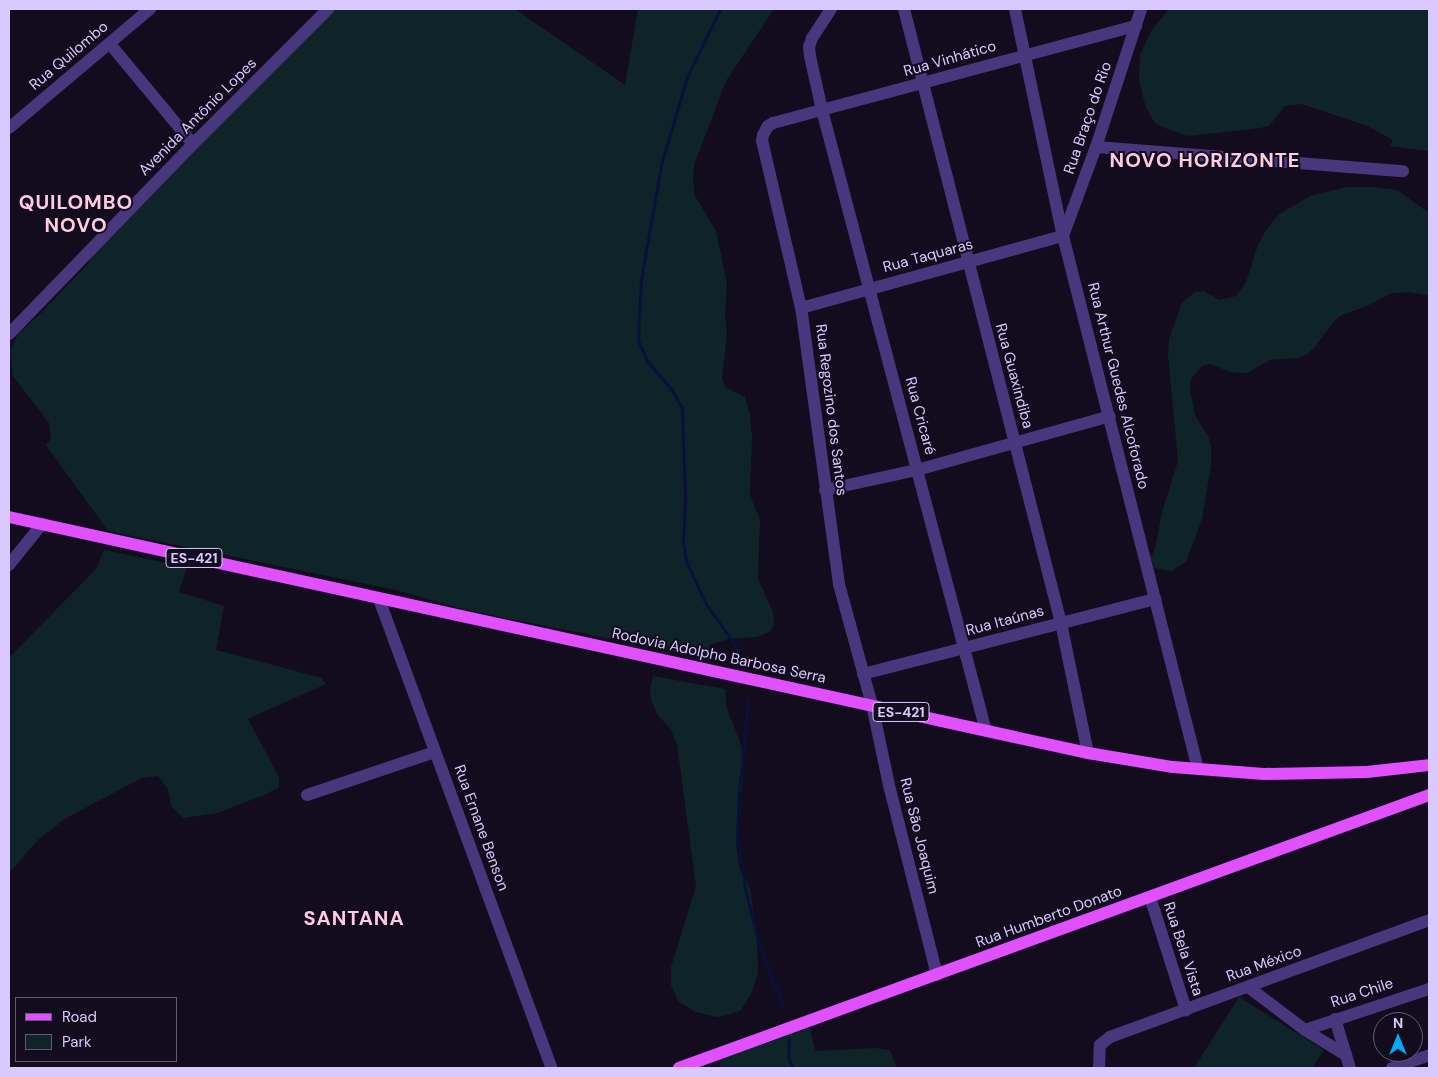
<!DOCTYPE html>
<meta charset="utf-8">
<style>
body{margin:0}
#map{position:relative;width:1438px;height:1077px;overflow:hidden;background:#130c1e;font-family:"DM Sans",sans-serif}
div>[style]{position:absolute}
.green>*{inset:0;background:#0f2428}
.stream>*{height:3px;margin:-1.5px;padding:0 1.5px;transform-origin:1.5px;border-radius:1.5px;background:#09113a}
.minor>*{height:12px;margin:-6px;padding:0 6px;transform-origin:6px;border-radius:6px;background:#48377d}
.major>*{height:12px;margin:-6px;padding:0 6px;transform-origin:6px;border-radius:6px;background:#e050fe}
span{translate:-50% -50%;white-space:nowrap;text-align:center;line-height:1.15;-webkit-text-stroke:4px #130c1e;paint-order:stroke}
.shield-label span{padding:1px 4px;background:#130c1e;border:1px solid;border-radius:4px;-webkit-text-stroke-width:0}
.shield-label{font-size:14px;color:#dac9ff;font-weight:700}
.street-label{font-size:15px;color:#dac9ff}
.district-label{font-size:20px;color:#ffcbe1;font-weight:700;letter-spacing:1px}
.frame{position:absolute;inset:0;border:10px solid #dac9ff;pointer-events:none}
.legend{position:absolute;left:15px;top:997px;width:162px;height:65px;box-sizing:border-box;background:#130c1e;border:1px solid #635878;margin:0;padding:6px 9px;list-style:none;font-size:15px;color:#dac9ff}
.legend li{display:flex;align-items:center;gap:10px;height:25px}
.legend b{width:25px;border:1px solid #635878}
.north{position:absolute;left:1373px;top:1012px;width:50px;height:50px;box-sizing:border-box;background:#130c1e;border:1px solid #635878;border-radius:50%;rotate:0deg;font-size:14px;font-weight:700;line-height:20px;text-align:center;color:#dac9ff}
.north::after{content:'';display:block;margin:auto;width:18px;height:22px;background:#01aaf3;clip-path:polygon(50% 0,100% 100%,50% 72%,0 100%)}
</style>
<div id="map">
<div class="green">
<div style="clip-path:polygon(331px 9px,515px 9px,625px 85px,638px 9px,774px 9px,726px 81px,694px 165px,693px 181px,695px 196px,716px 231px,727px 284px,725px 317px,727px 333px,722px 379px,725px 387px,745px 397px,750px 414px,752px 436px,750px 495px,760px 520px,758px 579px,773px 612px,774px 624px,771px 631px,757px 637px,728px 639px,709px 645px,710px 659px,462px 609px,396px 590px,108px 531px,46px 445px,51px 439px,49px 423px,13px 376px,10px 352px,18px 334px,38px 316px,88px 264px,91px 255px)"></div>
<div style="clip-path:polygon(1169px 9px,1429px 9px,1429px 151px,1390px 146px,1393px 140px,1368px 126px,1302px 104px,1285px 106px,1269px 126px,1260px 128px,1188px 136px,1162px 127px,1155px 123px,1146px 108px,1139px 81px,1140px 55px,1151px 31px)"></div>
<div style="clip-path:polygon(1347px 187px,1375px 187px,1397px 190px,1429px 213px,1429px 296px,1410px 292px,1392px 293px,1367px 306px,1342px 315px,1335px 320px,1314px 348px,1306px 355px,1297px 358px,1270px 360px,1247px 373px,1230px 372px,1210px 364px,1202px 366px,1191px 379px,1190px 389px,1195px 415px,1209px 438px,1211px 447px,1211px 465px,1202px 519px,1186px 562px,1171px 571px,1154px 568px,1151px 557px,1155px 549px,1162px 512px,1178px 461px,1168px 356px,1169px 339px,1182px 303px,1195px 292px,1204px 291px,1219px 300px,1236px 296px,1246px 282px,1258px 245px,1266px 230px,1278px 215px,1310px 196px)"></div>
<div style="clip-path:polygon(104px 550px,187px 567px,179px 592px,224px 606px,216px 650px,322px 678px,326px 684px,248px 719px,279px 777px,279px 787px,264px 795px,217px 813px,183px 818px,171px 806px,168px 789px,158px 776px,142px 778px,66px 818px,39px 839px,9px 873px,9px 658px,96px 569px)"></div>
<div style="clip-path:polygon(653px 676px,725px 689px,727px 709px,742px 747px,743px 778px,736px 846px,740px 870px,750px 888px,757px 937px,758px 972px,752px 992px,741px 1010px,728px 1015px,717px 1017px,696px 1012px,678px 1001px,671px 985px,671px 967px,696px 886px,677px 744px,671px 730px,657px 714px,651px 700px,650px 688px)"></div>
<div style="clip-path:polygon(1239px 997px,1324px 1050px,1312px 1068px,1194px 1068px)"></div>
<div style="clip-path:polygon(810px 1028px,815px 1051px,875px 1048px,890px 1050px,897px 1068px,720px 1068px,720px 1059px)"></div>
</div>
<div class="stream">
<div style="left:720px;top:9px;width:76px;rotate:115.9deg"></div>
<div style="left:687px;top:77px;width:92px;rotate:106.5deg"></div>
<div style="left:661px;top:165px;width:117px;rotate:99.9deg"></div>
<div style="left:641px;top:280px;width:60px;rotate:92.9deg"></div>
<div style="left:638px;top:340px;width:23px;rotate:67deg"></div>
<div style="left:647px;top:361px;width:38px;rotate:49deg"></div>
<div style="left:672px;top:390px;width:21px;rotate:61deg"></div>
<div style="left:682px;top:408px;width:90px;rotate:88.1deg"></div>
<div style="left:685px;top:498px;width:44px;rotate:92.6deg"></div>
<div style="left:683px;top:542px;width:19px;rotate:81deg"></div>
<div style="left:686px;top:561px;width:47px;rotate:65.1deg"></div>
<div style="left:706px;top:604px;width:54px;rotate:54.8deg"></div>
<div style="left:737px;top:648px;width:20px;rotate:75deg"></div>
<div style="left:748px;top:700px;width:93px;rotate:95.5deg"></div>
<div style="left:739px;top:793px;width:42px;rotate:92.7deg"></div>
<div style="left:737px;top:835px;width:54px;rotate:81.4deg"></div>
<div style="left:745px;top:888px;width:55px;rotate:76.2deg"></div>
<div style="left:758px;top:941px;width:71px;rotate:69.3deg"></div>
<div style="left:789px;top:1038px;width:18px;rotate:93deg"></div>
<div style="left:788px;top:1056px;width:13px;rotate:72deg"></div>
</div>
<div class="minor">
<div style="left:831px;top:9px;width:35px;rotate:123deg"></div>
<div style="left:812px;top:38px;width:9px;rotate:108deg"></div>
<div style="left:809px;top:47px;width:9px;rotate:84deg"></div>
<div style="left:810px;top:56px;width:55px;rotate:77.5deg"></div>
<div style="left:822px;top:110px;width:642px;rotate:75.21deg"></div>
<div style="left:904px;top:9px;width:634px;rotate:75.66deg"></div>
<div style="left:1061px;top:623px;width:133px;rotate:78.3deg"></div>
<div style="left:1015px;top:9px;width:232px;rotate:78.1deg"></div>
<div style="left:1063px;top:236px;width:550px;rotate:75.79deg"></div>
<div style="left:110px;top:44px;width:130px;rotate:50.3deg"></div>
<div style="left:9px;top:128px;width:185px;rotate:-40.2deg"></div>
<div style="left:1096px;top:147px;width:308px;rotate:4.5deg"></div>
<div style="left:801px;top:308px;width:272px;rotate:-15.4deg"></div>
<div style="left:1063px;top:236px;width:95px;rotate:-69.7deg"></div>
<div style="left:1096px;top:147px;width:145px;rotate:-71.9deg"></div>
<div style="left:9px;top:334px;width:264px;rotate:-45.9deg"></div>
<div style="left:193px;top:144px;width:191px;rotate:-45deg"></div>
<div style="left:825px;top:490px;width:94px;rotate:-12.3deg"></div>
<div style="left:917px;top:470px;width:200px;rotate:-15.6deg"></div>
<div style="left:9px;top:565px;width:53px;rotate:-51.2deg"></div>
<div style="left:379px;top:599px;width:500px;rotate:69.8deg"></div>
<div style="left:863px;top:674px;width:302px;rotate:-14.4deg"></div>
<div style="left:307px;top:795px;width:135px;rotate:-18.6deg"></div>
<div style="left:1150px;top:897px;width:119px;rotate:72.3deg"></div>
<div style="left:937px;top:975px;width:196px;rotate:-104.2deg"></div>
<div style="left:889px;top:785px;width:82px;rotate:-102deg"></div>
<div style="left:872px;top:705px;width:125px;rotate:-105.3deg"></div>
<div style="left:839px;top:584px;width:279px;rotate:-97.8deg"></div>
<div style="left:801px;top:308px;width:171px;rotate:-103.1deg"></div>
<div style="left:762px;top:141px;width:6px;rotate:-81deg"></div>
<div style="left:763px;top:135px;width:10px;rotate:-61deg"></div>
<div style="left:768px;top:126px;width:6px;rotate:-31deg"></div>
<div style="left:773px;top:123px;width:376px;rotate:-15deg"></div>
<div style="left:1248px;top:987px;width:71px;rotate:37deg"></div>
<div style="left:1305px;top:1030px;width:48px;rotate:31.4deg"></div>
<div style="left:1335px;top:1019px;width:51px;rotate:73deg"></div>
<div style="left:1305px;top:1030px;width:131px;rotate:-18.3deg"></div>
<div style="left:1099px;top:1068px;width:23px;rotate:-88deg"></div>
<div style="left:1100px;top:1045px;width:13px;rotate:-39deg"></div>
<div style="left:1110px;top:1037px;width:340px;rotate:-20.1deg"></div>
<div style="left:1392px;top:1068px;width:39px;rotate:-19deg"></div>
</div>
<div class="major">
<div style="left:9px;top:517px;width:1105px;rotate:12.34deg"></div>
<div style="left:1088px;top:753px;width:86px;rotate:9.4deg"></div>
<div style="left:1173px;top:767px;width:91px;rotate:4.4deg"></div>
<div style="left:1264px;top:774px;width:103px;rotate:-1.1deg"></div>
<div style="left:1367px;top:772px;width:62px;rotate:-6.4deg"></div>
<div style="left:679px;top:1068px;width:798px;rotate:-20deg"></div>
</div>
<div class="shield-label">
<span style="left:194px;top:558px">ES-421</span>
<span style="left:901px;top:712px">ES-421</span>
</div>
<div class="street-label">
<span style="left:69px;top:56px;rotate:-40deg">Rua Quilombo</span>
<span style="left:950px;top:59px;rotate:-16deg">Rua Vinhático</span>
<span style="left:198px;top:117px;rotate:-45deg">Avenida Antônio Lopes</span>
<span style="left:1088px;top:118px;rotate:-71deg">Rua Braço do Rio</span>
<span style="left:928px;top:256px;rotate:-15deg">Rua Taquaras</span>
<span style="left:1014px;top:376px;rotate:75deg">Rua Guaxindiba</span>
<span style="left:1118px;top:386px;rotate:76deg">Rua Arthur Guedes Alcoforado</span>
<span style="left:831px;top:410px;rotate:83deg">Rua Regozino dos Santos</span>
<span style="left:920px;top:416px;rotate:75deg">Rua Cricaré</span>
<span style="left:1005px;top:621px;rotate:-15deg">Rua Itaúnas</span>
<span style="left:719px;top:656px;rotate:12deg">Rodovia Adolpho Barbosa Serra</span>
<span style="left:481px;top:828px;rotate:70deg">Rua Ernane Benson</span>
<span style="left:919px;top:836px;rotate:76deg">Rua São Joaquim</span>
<span style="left:1049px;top:917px;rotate:-20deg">Rua Humberto Donato</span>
<span style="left:1183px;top:949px;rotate:72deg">Rua Bela Vista</span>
<span style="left:1264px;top:964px;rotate:-20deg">Rua México</span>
<span style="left:1362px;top:993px;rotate:-18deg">Rua Chile</span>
</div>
<div class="district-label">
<span style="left:1205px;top:160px">NOVO HORIZONTE</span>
<span style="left:76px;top:214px">QUILOMBO<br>NOVO</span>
<span style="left:354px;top:918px">SANTANA</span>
</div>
<div class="frame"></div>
<ul class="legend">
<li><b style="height:6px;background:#e050fe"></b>Road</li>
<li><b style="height:14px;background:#0f2428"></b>Park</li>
</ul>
<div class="north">N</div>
</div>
